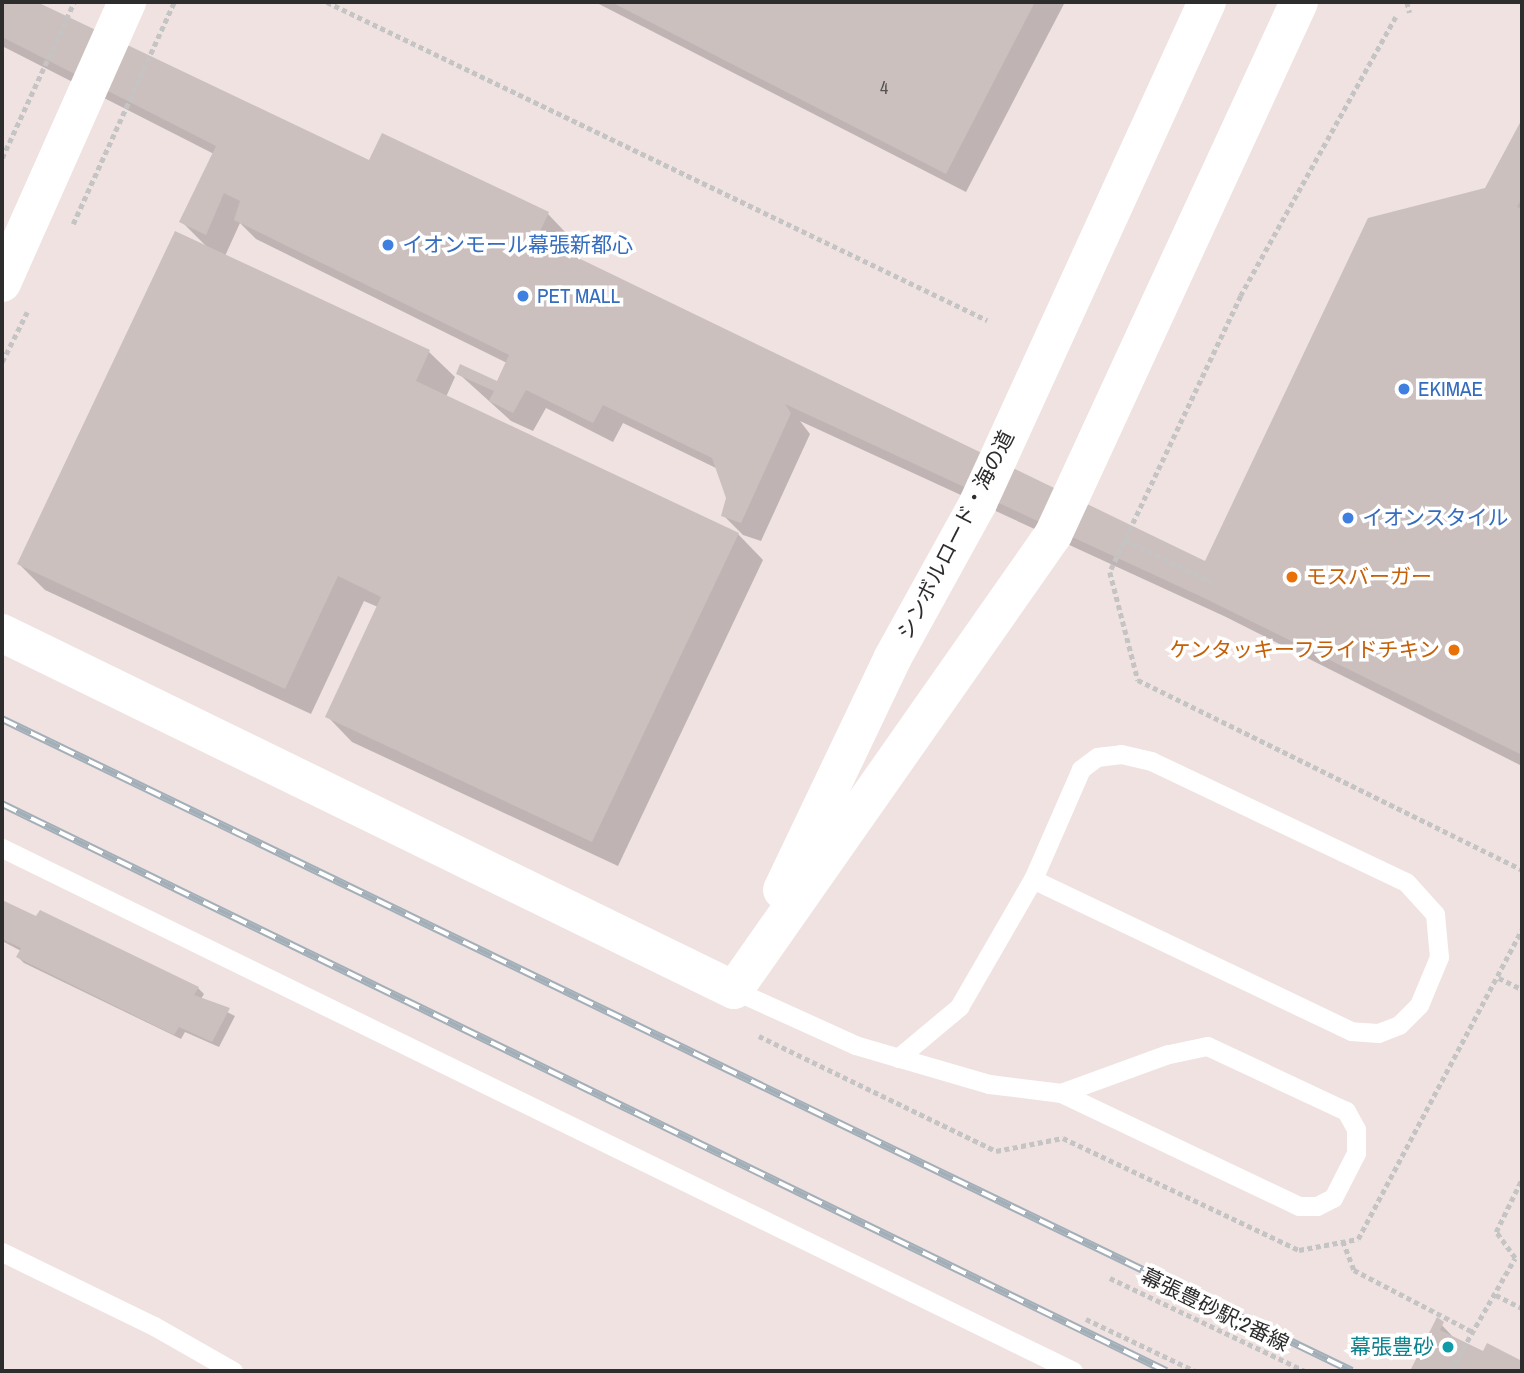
<!DOCTYPE html>
<meta charset="utf-8">
<style>
body{margin:0}
#map{position:relative;width:1524px;height:1373px;overflow:hidden;background:#efe2e0;font-family:"Archivo Narrow","Noto Sans JP",sans-serif}
div>[style]{position:absolute}
.shadow>*{inset:0;background:#0003}
.building>*{inset:0;background:#cbc0be}
.path>*{height:4.5px;margin-top:-2.25px;transform-origin:0;background:repeating-linear-gradient(90deg,#c4c4c4 0 5px,transparent 0 8.5px)}
.service>*{height:19px;margin:-9.5px;padding:0 9.5px;transform-origin:9.5px;border-radius:9.5px;background:#fff}
.tertiary>*{height:38px;margin:-19px;padding:0 19px;transform-origin:19px;border-radius:19px;background:#fff}
.rail>*{height:8px;margin-top:-4px;transform-origin:0;background:repeating-linear-gradient(90deg,#fff 0 16px,#a2afb8 0 32px);box-sizing:border-box;border-block:2px solid #a2afb8}
.dots>*{width:19px;height:19px;translate:-50% -50%;box-sizing:border-box;border:4px solid #fff;border-radius:50%}
span{translate:-50% -50%;white-space:nowrap;text-align:center;line-height:1.15;-webkit-text-stroke:7px #fff;paint-order:stroke}
.number-label{font-size:18px;color:#545251}
.number-label span{-webkit-text-stroke-width:0}
.shop-label{font-size:21px;color:#366cbe}
.left{translate:0 -50%;text-align:left}
.street-label{font-size:21px;color:#2d2d2d}
.food-label{font-size:21px;color:#c56008}
.right{translate:-100% -50%;text-align:right}
.culture-label{font-size:21px;color:#0d838f}
.frame{position:absolute;inset:0;border:4px solid #2d2d2d;pointer-events:none}
</style>
<div id="map">
<div class="shadow">
<div style="clip-path:polygon(2px 2px,35px 2px,370px 162px,548px 214px,567px 234px,560px 250px,1218px 573px,1486px 190px,1522px 123px,1522px 766px,1226px 617px,800px 421px,810px 434px,761px 541px,743px 535px,723px 515px,728px 497px,718px 469px,623px 423px,613px 442px,546px 408px,533px 431px,511px 421px,458px 373px,498px 383px,507px 363px,256px 239px,240px 223px,225px 256px,429px 352px,455px 377px,446px 397px,738px 534px,763px 560px,618px 866px,352px 742px,327px 716px,378px 607px,364px 601px,311px 714px,45px 590px,19px 564px,207px 247px,181px 221px,214px 154px,2px 46px)"></div>
<div style="clip-path:polygon(595px 2px,1065px 2px,966px 192px)"></div>
<div style="clip-path:polygon(3px 903px,198px 988px,204px 994px,201px 999px,235px 1016px,219px 1047px,185px 1032px,181px 1039px,24px 963px,18px 957px,21px 951px,2px 941px)"></div>
<div style="clip-path:polygon(1437px 1320px,1455px 1339px,1484px 1353px,1488px 1345px,1522px 1363px,1522px 1371px,1412px 1371px)"></div>
</div>
<div class="building">
<div style="clip-path:polygon(2px 2px,37px 2px,369px 160px,382px 133px,549px 212px,537px 238px,1205px 561px,1368px 218px,1485px 188px,1522px 119px,1522px 198px,1517px 207px,1522px 209px,1522px 755px,1204px 598px,785px 404px,791px 413px,741px 523px,721px 516px,726px 498px,712px 458px,603px 405px,593px 423px,526px 390px,513px 413px,489px 401px,494px 391px,456px 374px,460px 364px,497px 381px,509px 355px,234px 220px,240px 201px,224px 193px,206px 235px,179px 222px,216px 146px,2px 37px)"></div>
<div style="clip-path:polygon(611px 2px,1035px 2px,946px 174px)"></div>
<div style="clip-path:polygon(175px 231px,430px 350px,416px 381px,739px 533px,592px 842px,325px 717px,381px 597px,338px 576px,285px 689px,17px 564px)"></div>
<div style="clip-path:polygon(2px 900px,36px 916px,40px 910px,199px 987px,194px 995px,230px 1008px,212px 1042px,179px 1027px,174px 1035px,16px 957px,21px 948px,2px 939px)"></div>
<div style="clip-path:polygon(1437px 1317px,1444px 1322px,1440px 1330px,1483px 1351px,1487px 1343px,1522px 1361px,1522px 1371px,1410px 1371px)"></div>
</div>
<div class="path">
<div style="left:327px;top:2px;width:733px;rotate:25.73deg"></div>
<div style="left:1407px;top:2px;width:11px;rotate:75deg"></div>
<div style="left:1396px;top:17px;width:319px;rotate:119.1deg"></div>
<div style="left:1241px;top:296px;width:306px;rotate:115.4deg"></div>
<div style="left:1110px;top:572px;width:112px;rotate:75.5deg"></div>
<div style="left:1138px;top:680px;width:428px;rotate:26.3deg"></div>
<div style="left:2px;top:158px;width:172px;rotate:-65.2deg"></div>
<div style="left:73px;top:224px;width:244px;rotate:-65.5deg"></div>
<div style="left:2px;top:362px;width:56px;rotate:-63.4deg"></div>
<div style="left:1125px;top:540px;width:97px;rotate:25.8deg"></div>
<div style="left:1499px;top:978px;width:25px;rotate:26deg"></div>
<div style="left:759px;top:1036px;width:263px;rotate:25.9deg"></div>
<div style="left:996px;top:1151px;width:68px;rotate:-11deg"></div>
<div style="left:1063px;top:1138px;width:261px;rotate:25.4deg"></div>
<div style="left:1299px;top:1250px;width:60px;rotate:-10.6deg"></div>
<div style="left:1358px;top:1239px;width:351px;rotate:-62.1deg"></div>
<div style="left:1343px;top:1241px;width:31px;rotate:69deg"></div>
<div style="left:1354px;top:1270px;width:134px;rotate:27.5deg"></div>
<div style="left:1110px;top:1278px;width:216px;rotate:25.5deg"></div>
<div style="left:1496px;top:1295px;width:29px;rotate:27deg"></div>
<div style="left:1086px;top:1319px;width:121px;rotate:25.5deg"></div>
<div style="left:1450px;top:1371px;width:130px;rotate:-60.1deg"></div>
<div style="left:1515px;top:1258px;width:32px;rotate:-126deg"></div>
<div style="left:1496px;top:1232px;width:59px;rotate:-63.9deg"></div>
</div>
<div class="service">
<div style="left:2px;top:848px;width:1192px;rotate:26.03deg"></div>
<div style="left:734px;top:990px;width:133px;rotate:24.4deg"></div>
<div style="left:855px;top:1045px;width:140px;rotate:16.2deg"></div>
<div style="left:989px;top:1084px;width:73px;rotate:7.1deg"></div>
<div style="left:1061px;top:1093px;width:263px;rotate:25.4deg"></div>
<div style="left:1299px;top:1206px;width:18px"></div>
<div style="left:1317px;top:1206px;width:18px;rotate:-27deg"></div>
<div style="left:1333px;top:1198px;width:51px;rotate:-62.9deg"></div>
<div style="left:1356px;top:1153px;width:24px;rotate:-90deg"></div>
<div style="left:1356px;top:1129px;width:21px;rotate:-119deg"></div>
<div style="left:1346px;top:1111px;width:153px;rotate:-154.9deg"></div>
<div style="left:1207px;top:1046px;width:40px;rotate:168deg"></div>
<div style="left:1168px;top:1054px;width:114px;rotate:160deg"></div>
<div style="left:898px;top:1058px;width:80px;rotate:-39.9deg"></div>
<div style="left:959px;top:1007px;width:148px;rotate:-60deg"></div>
<div style="left:1033px;top:879px;width:120px;rotate:-66.4deg"></div>
<div style="left:1081px;top:769px;width:20px;rotate:-37deg"></div>
<div style="left:1097px;top:757px;width:24px;rotate:-7deg"></div>
<div style="left:1121px;top:754px;width:31px;rotate:13deg"></div>
<div style="left:1151px;top:761px;width:282px;rotate:25.4deg"></div>
<div style="left:1406px;top:882px;width:43px;rotate:47.8deg"></div>
<div style="left:1435px;top:914px;width:43px;rotate:84.7deg"></div>
<div style="left:1439px;top:957px;width:52px;rotate:112.6deg"></div>
<div style="left:1419px;top:1005px;width:28px;rotate:135deg"></div>
<div style="left:1399px;top:1025px;width:22px;rotate:159deg"></div>
<div style="left:1378px;top:1033px;width:27px;rotate:-176deg"></div>
<div style="left:1351px;top:1031px;width:352px;rotate:-154.5deg"></div>
<div style="left:2px;top:1252px;width:169px;rotate:26deg"></div>
<div style="left:154px;top:1326px;width:91px;rotate:29.7deg"></div>
</div>
<div class="tertiary">
<div style="left:2px;top:283px;width:308px;rotate:-66deg"></div>
<div style="left:2px;top:633px;width:814px;rotate:26deg"></div>
<div style="left:782px;top:890px;width:256px;rotate:-64.5deg"></div>
<div style="left:892px;top:659px;width:178px;rotate:-61.1deg"></div>
<div style="left:978px;top:503px;width:551px;rotate:-65.44deg"></div>
<div style="left:734px;top:990px;width:556px;rotate:-54.97deg"></div>
<div style="left:1053px;top:535px;width:587px;rotate:-65.22deg"></div>
</div>
<div class="rail">
<div style="left:2px;top:719px;width:1499px;rotate:25.78deg"></div>
<div style="left:2px;top:804px;width:1295px;rotate:25.97deg"></div>
</div>
<div class="dots">
<div style="left:388px;top:245px;background:#3f7fe0"></div>
<div style="left:523px;top:296px;background:#3f7fe0"></div>
<div style="left:1404px;top:389px;background:#3f7fe0"></div>
<div style="left:1348px;top:518px;background:#3f7fe0"></div>
<div style="left:1292px;top:577px;background:#e8710a"></div>
<div style="left:1454px;top:650px;background:#e8710a"></div>
<div style="left:1448px;top:1347px;background:#0f9aa8"></div>
</div>
<div class="number-label">
<span style="left:884px;top:88px">4</span>
</div>
<div class="shop-label">
<span class="left" style="left:402px;top:245px">イオンモール幕張新都心</span>
<span class="left" style="left:537px;top:296px">PET MALL</span>
<span class="left" style="left:1418px;top:389px">EKIMAE</span>
<span class="left" style="left:1362px;top:518px">イオンスタイル</span>
</div>
<div class="street-label">
<span style="left:956px;top:535px;rotate:-63deg">シンボルロード・海の道</span>
<span style="left:1215px;top:1310px;rotate:26deg">幕張豊砂駅;2番線</span>
</div>
<div class="food-label">
<span class="left" style="left:1306px;top:577px">モスバーガー</span>
<span class="right" style="left:1440px;top:650px">ケンタッキーフライドチキン</span>
</div>
<div class="culture-label">
<span class="right" style="left:1434px;top:1347px">幕張豊砂</span>
</div>
<div class="frame"></div>
</div>
